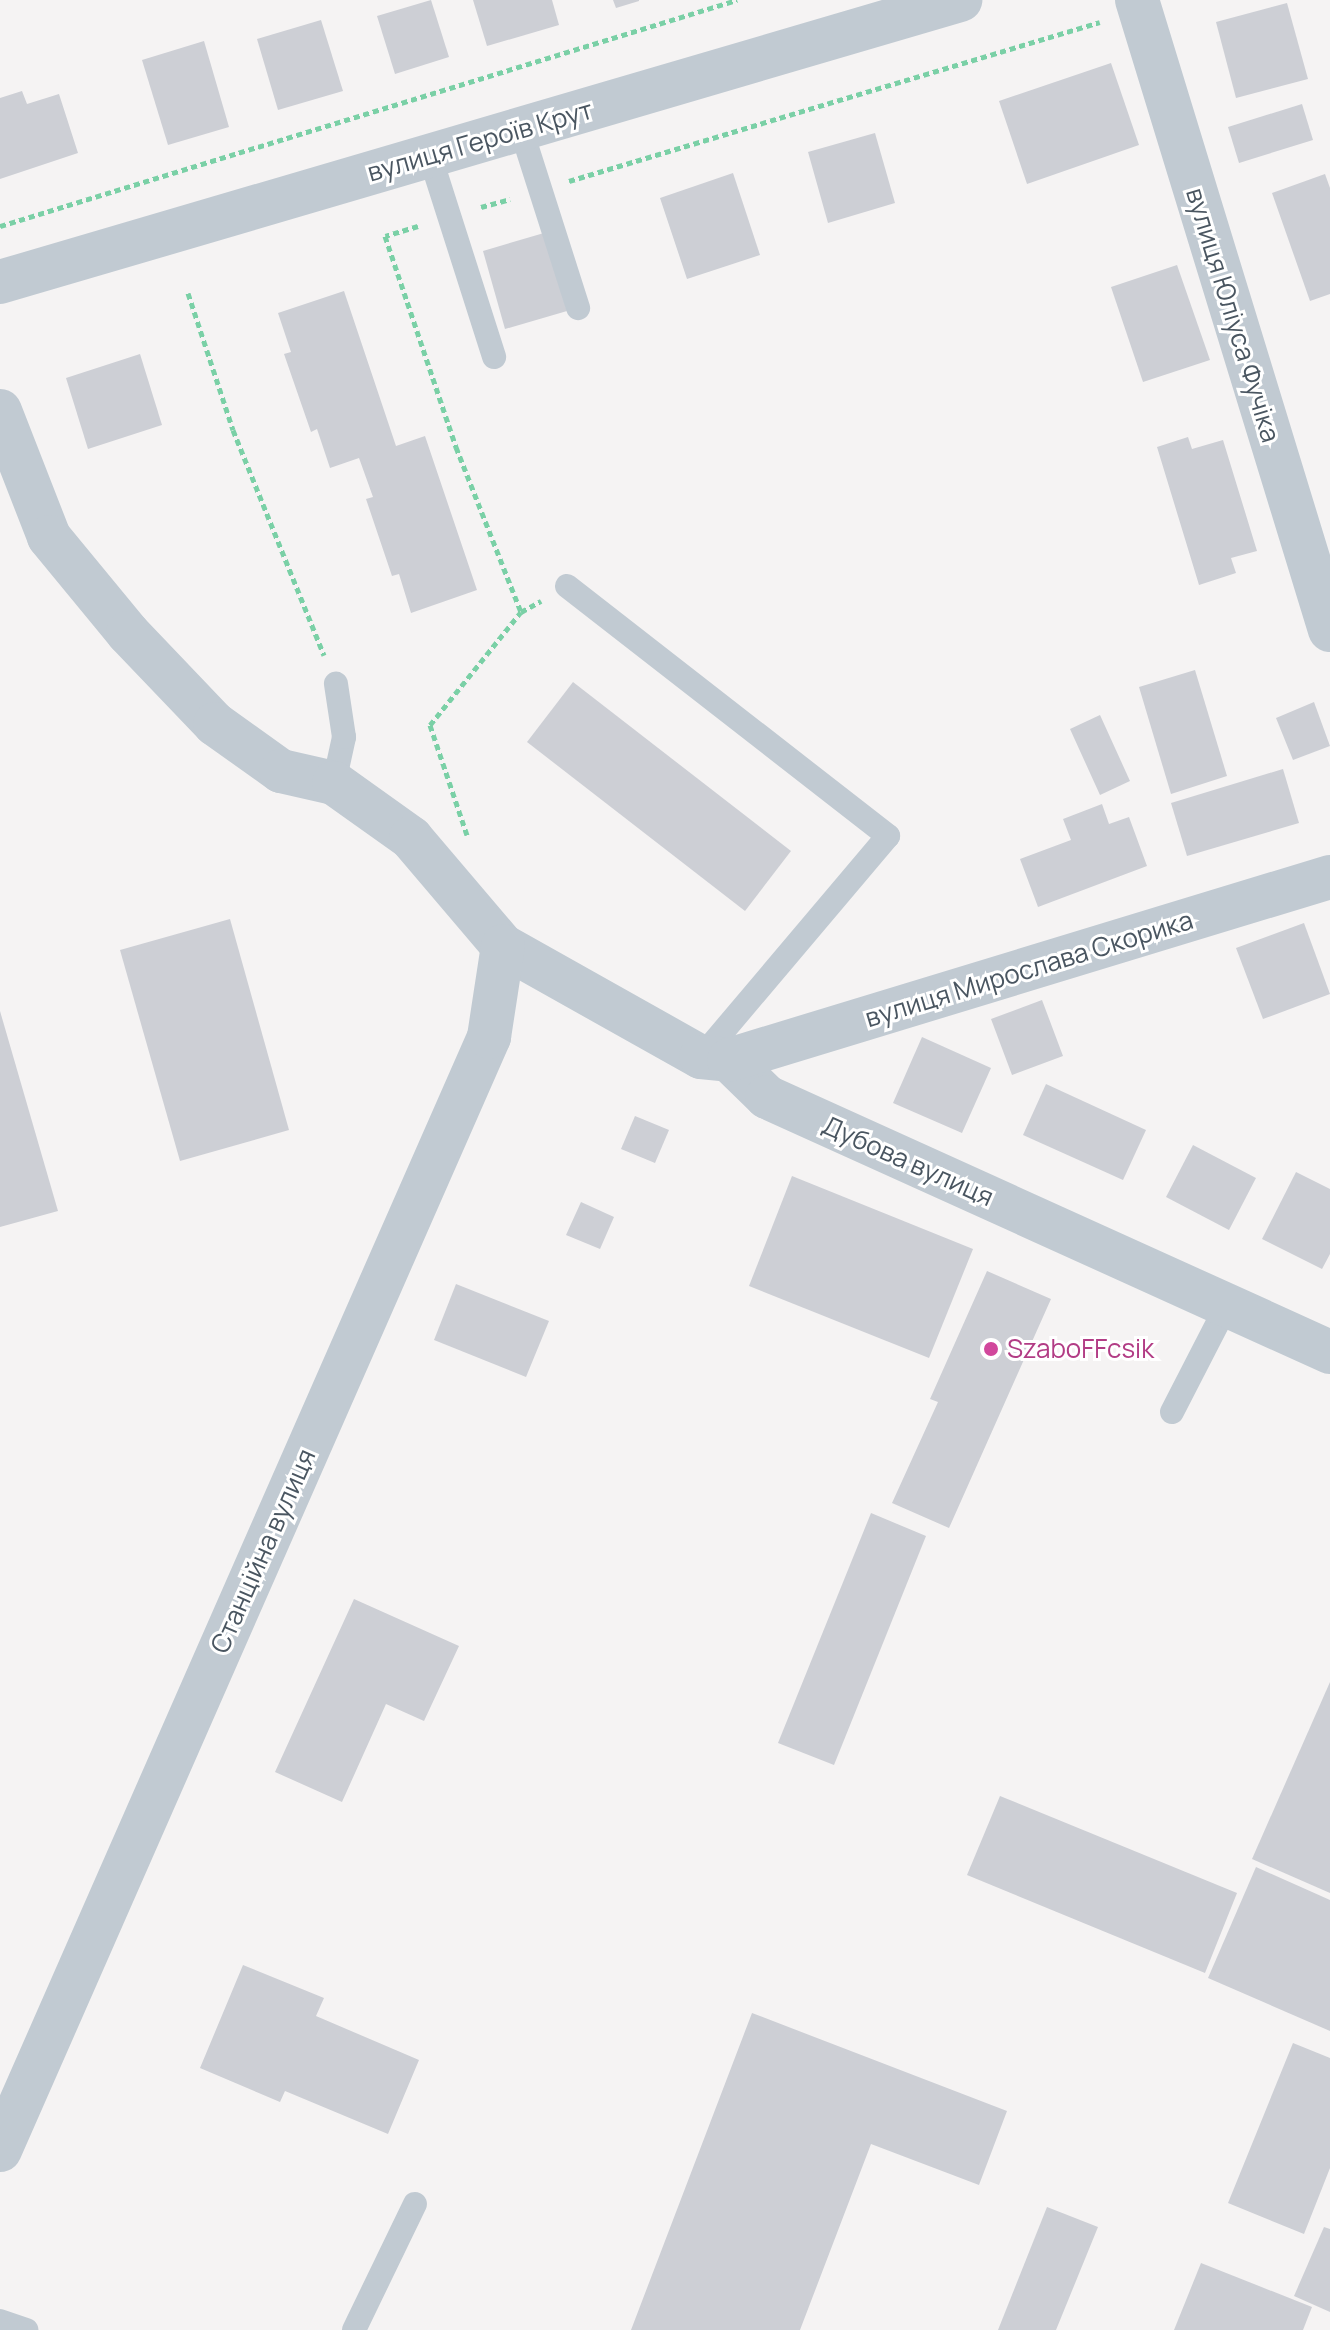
<!DOCTYPE html>
<meta charset="utf-8">
<style>
body{margin:0}
#map{position:relative;width:1330px;height:2330px;overflow:hidden;background:#f5f3f3;font-family:Manrope,sans-serif}
div>[style]{position:absolute}
.building>*{inset:0;background:#cdcfd5}
.path>*{height:5px;margin-top:-2.5px;transform-origin:0;background:repeating-linear-gradient(90deg,#7ad0a6 0 6px,transparent 0 10px)}
.service>*{height:24px;margin:-12px;padding:0 12px;transform-origin:12px;border-radius:12px;background:#c1cad2}
.minor>*{height:44px;margin:-22px;padding:0 22px;transform-origin:22px;border-radius:22px;background:#c1cad2}
.dots>*{width:22px;height:22px;translate:-50% -50%;box-sizing:border-box;border:4px solid #fff;border-radius:50%}
span{translate:-50% -50%;white-space:nowrap;text-align:center;line-height:1.15;-webkit-text-stroke:6px #fff;paint-order:stroke}
.street-label{font-size:26px;color:#4a5661}
.hotel-label{font-size:26px;color:#b23c85}
.left{translate:0 -50%;text-align:left}
</style>
<div id="map">
<div class="building">
<div style="clip-path:polygon(431px 0,449px 57px,395px 74px,377px 16px)"></div>
<div style="clip-path:polygon(473px 0,552px 0,559px 25px,487px 46px)"></div>
<div style="clip-path:polygon(613px 0,639px 0,639px 1px,616px 8px)"></div>
<div style="clip-path:polygon(1287px 3px,1308px 79px,1236px 98px,1216px 22px)"></div>
<div style="clip-path:polygon(321px 20px,343px 91px,278px 110px,257px 39px)"></div>
<div style="clip-path:polygon(204px 41px,229px 127px,168px 145px,142px 60px)"></div>
<div style="clip-path:polygon(1111px 63px,1139px 145px,1027px 184px,999px 101px)"></div>
<div style="clip-path:polygon(22px 91px,27px 104px,59px 94px,78px 153px,0 179px,0 98px)"></div>
<div style="clip-path:polygon(1302px 104px,1313px 140px,1239px 163px,1228px 127px)"></div>
<div style="clip-path:polygon(875px 133px,895px 203px,828px 223px,808px 152px)"></div>
<div style="clip-path:polygon(733px 173px,760px 255px,687px 279px,660px 198px)"></div>
<div style="clip-path:polygon(1325px 174px,1330px 188px,1330px 294px,1310px 301px,1272px 193px)"></div>
<div style="clip-path:polygon(544px 233px,567px 311px,505px 329px,483px 251px)"></div>
<div style="clip-path:polygon(1177px 265px,1210px 360px,1143px 382px,1111px 287px)"></div>
<div style="clip-path:polygon(344px 291px,396px 446px,425px 436px,477px 590px,411px 613px,399px 574px,392px 576px,366px 499px,373px 497px,359px 458px,330px 468px,317px 429px,311px 432px,284px 354px,291px 352px,278px 313px)"></div>
<div style="clip-path:polygon(140px 354px,162px 425px,88px 449px,66px 378px)"></div>
<div style="clip-path:polygon(1188px 437px,1192px 449px,1223px 440px,1257px 551px,1231px 558px,1236px 573px,1199px 585px,1157px 447px)"></div>
<div style="clip-path:polygon(1195px 670px,1227px 776px,1171px 794px,1139px 687px)"></div>
<div style="clip-path:polygon(573px 682px,791px 851px,745px 911px,527px 742px)"></div>
<div style="clip-path:polygon(1314px 702px,1330px 746px,1293px 760px,1276px 718px)"></div>
<div style="clip-path:polygon(1100px 715px,1130px 781px,1100px 795px,1070px 729px)"></div>
<div style="clip-path:polygon(1283px 769px,1299px 823px,1187px 856px,1171px 803px)"></div>
<div style="clip-path:polygon(1102px 804px,1109px 824px,1129px 817px,1147px 866px,1038px 907px,1020px 859px,1071px 840px,1063px 819px)"></div>
<div style="clip-path:polygon(230px 919px,289px 1130px,180px 1161px,120px 950px)"></div>
<div style="clip-path:polygon(1304px 923px,1330px 994px,1263px 1019px,1236px 948px)"></div>
<div style="clip-path:polygon(1042px 1000px,1063px 1056px,1012px 1075px,991px 1019px)"></div>
<div style="clip-path:polygon(0 1011px,58px 1211px,0 1227px)"></div>
<div style="clip-path:polygon(922px 1037px,991px 1068px,962px 1133px,893px 1103px)"></div>
<div style="clip-path:polygon(1046px 1084px,1146px 1130px,1123px 1180px,1023px 1135px)"></div>
<div style="clip-path:polygon(635px 1116px,669px 1130px,655px 1163px,621px 1149px)"></div>
<div style="clip-path:polygon(1193px 1145px,1256px 1178px,1229px 1230px,1166px 1197px)"></div>
<div style="clip-path:polygon(1296px 1172px,1330px 1189px,1330px 1254px,1322px 1269px,1262px 1239px)"></div>
<div style="clip-path:polygon(792px 1176px,973px 1249px,929px 1358px,749px 1286px)"></div>
<div style="clip-path:polygon(581px 1202px,614px 1217px,600px 1249px,566px 1235px)"></div>
<div style="clip-path:polygon(987px 1271px,1051px 1299px,949px 1528px,892px 1503px,938px 1402px,930px 1399px)"></div>
<div style="clip-path:polygon(456px 1284px,549px 1321px,526px 1377px,434px 1340px)"></div>
<div style="clip-path:polygon(871px 1513px,926px 1536px,834px 1765px,778px 1743px)"></div>
<div style="clip-path:polygon(354px 1599px,459px 1646px,424px 1721px,386px 1704px,342px 1802px,275px 1772px)"></div>
<div style="clip-path:polygon(1330px 1682px,1330px 1893px,1252px 1859px)"></div>
<div style="clip-path:polygon(1000px 1796px,1237px 1893px,1205px 1973px,967px 1875px)"></div>
<div style="clip-path:polygon(1256px 1867px,1330px 1900px,1330px 2031px,1208px 1978px)"></div>
<div style="clip-path:polygon(243px 1965px,324px 1998px,316px 2016px,419px 2060px,388px 2134px,285px 2091px,280px 2102px,200px 2068px)"></div>
<div style="clip-path:polygon(752px 2013px,1007px 2111px,979px 2185px,871px 2144px,800px 2330px,631px 2330px)"></div>
<div style="clip-path:polygon(1293px 2043px,1330px 2058px,1330px 2168px,1304px 2234px,1228px 2203px)"></div>
<div style="clip-path:polygon(1047px 2207px,1098px 2227px,1056px 2330px,998px 2330px)"></div>
<div style="clip-path:polygon(1324px 2227px,1330px 2229px,1330px 2312px,1294px 2296px)"></div>
<div style="clip-path:polygon(1201px 2263px,1312px 2307px,1303px 2330px,1174px 2330px)"></div>
</div>
<div class="path">
<div style="left:569px;top:181px;width:554px;rotate:-16.67deg"></div>
<div style="left:481px;top:207px;width:30px;rotate:-15deg"></div>
<div style="left:0;top:226px;width:771px;rotate:-17.05deg"></div>
<div style="left:418px;top:226px;width:34px;rotate:163deg"></div>
<div style="left:385px;top:236px;width:223px;rotate:71.4deg"></div>
<div style="left:456px;top:447px;width:177px;rotate:68.5deg"></div>
<div style="left:521px;top:612px;width:23px;rotate:-29deg"></div>
<div style="left:188px;top:293px;width:144px;rotate:71.8deg"></div>
<div style="left:233px;top:430px;width:243px;rotate:68deg"></div>
<div style="left:467px;top:835px;width:116px;rotate:-108.6deg"></div>
<div style="left:430px;top:725px;width:145px;rotate:-51.2deg"></div>
</div>
<div class="service">
<div style="left:521px;top:129px;width:188px;rotate:72.3deg"></div>
<div style="left:430px;top:156px;width:211px;rotate:72.3deg"></div>
<div style="left:567px;top:586px;width:407px;rotate:37.9deg"></div>
<div style="left:888px;top:836px;width:289px;rotate:130.2deg"></div>
<div style="left:334px;top:783px;width:47px;rotate:-77.7deg"></div>
<div style="left:344px;top:737px;width:54px;rotate:-98.6deg"></div>
<div style="left:1172px;top:1412px;width:120px;rotate:-62.8deg"></div>
<div style="left:0;top:2321px;width:28px;rotate:19deg"></div>
<div style="left:354px;top:2330px;width:140px;rotate:-64.2deg"></div>
</div>
<div class="minor">
<div style="left:1137px;top:0;width:659px;rotate:72.97deg"></div>
<div style="left:0;top:282px;width:1001px;rotate:-16.37deg"></div>
<div style="left:0;top:411px;width:135px;rotate:68.7deg"></div>
<div style="left:49px;top:537px;width:124px;rotate:50.5deg"></div>
<div style="left:128px;top:633px;width:126px;rotate:46.3deg"></div>
<div style="left:215px;top:724px;width:81px;rotate:35.5deg"></div>
<div style="left:281px;top:771px;width:54px;rotate:12.8deg"></div>
<div style="left:334px;top:783px;width:95px;rotate:35.5deg"></div>
<div style="left:411px;top:838px;width:142px;rotate:49.6deg"></div>
<div style="left:503px;top:946px;width:227px;rotate:29.3deg"></div>
<div style="left:701px;top:1057px;width:28px;rotate:6deg"></div>
<div style="left:729px;top:1060px;width:53px;rotate:44.2deg"></div>
<div style="left:767px;top:1097px;width:618px;rotate:24.37deg"></div>
<div style="left:729px;top:1060px;width:628px;rotate:-16.94deg"></div>
<div style="left:0;top:2150px;width:1216px;rotate:-66.28deg"></div>
<div style="left:489px;top:1037px;width:92px;rotate:-81.3deg"></div>
</div>
<div class="dots">
<div style="left:991px;top:1349px;background:#d1479c"></div>
</div>
<div class="street-label">
<span style="left:480px;top:141px;rotate:-16deg">вулиця Героїв Крут</span>
<span style="left:1233px;top:315px;rotate:73deg">вулиця Юліуса Фучіка</span>
<span style="left:1029px;top:969px;rotate:-17deg">вулиця Мирослава Скорика</span>
<span style="left:908px;top:1161px;rotate:24deg">Дубова вулиця</span>
<span style="left:263px;top:1551px;rotate:-66deg">Станційна вулиця</span>
</div>
<div class="hotel-label">
<span class="left" style="left:1007px;top:1349px">SzaboFFcsik</span>
</div>
</div>
